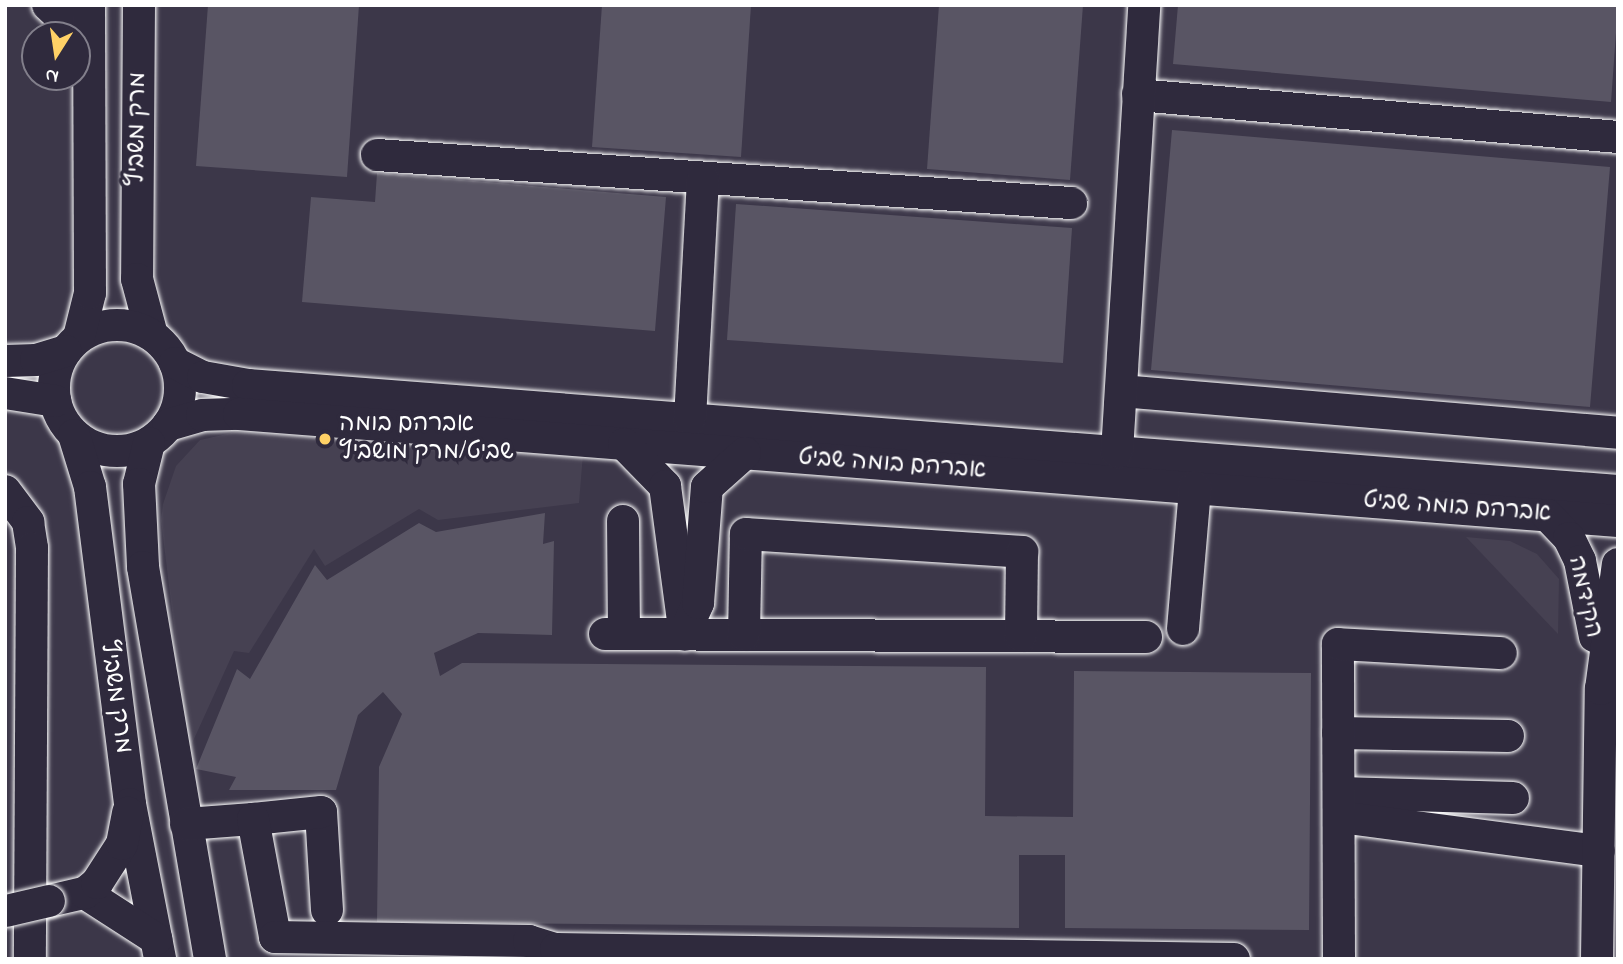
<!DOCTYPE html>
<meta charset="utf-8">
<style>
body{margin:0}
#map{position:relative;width:1623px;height:964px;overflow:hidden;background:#2f2a3d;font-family:"Indie Flower","Playpen Sans Hebrew",sans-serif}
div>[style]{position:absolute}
.built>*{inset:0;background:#3c3749}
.green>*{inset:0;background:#464152}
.building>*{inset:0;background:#595564}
.roads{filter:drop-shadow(0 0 2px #fff) drop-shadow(0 0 2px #fff)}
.minor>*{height:32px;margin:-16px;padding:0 16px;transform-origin:16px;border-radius:16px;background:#2f2a3d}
.minor>.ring{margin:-16px;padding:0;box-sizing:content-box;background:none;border:32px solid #2f2a3d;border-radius:50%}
.bridges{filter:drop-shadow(0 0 2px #fff) drop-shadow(0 0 2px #fff)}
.minor-bridge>*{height:32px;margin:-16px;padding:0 16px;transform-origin:16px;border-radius:16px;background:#2f2a3d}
.dots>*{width:19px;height:19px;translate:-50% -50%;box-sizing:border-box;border:4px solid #2f2a3d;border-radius:50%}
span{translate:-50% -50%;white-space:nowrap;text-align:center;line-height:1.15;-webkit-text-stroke:7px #2f2a3d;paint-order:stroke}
.street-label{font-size:24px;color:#fff}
.poi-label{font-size:24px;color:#fff}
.left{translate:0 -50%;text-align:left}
.frame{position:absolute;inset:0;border:7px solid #fff;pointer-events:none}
.north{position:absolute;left:21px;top:21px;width:70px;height:70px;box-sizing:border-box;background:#2f2a3d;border:2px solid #827f8b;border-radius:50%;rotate:192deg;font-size:19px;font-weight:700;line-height:28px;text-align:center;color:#fff}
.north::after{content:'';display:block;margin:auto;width:24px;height:32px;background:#ffd166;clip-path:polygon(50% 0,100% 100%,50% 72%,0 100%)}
</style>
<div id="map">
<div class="built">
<div style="clip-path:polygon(evenodd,5px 5px,1618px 5px,1618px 959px,5px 959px,5px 5px,35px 35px,77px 35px,77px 77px,35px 77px,35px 35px)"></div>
</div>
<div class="green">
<div style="clip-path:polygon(236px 432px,583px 454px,579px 503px,438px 520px,419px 509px,325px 566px,314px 549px,249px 653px,234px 651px,189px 750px,161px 520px,163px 504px,176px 466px,200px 440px)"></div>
<div style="clip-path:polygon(1466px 537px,1510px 541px,1537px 554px,1559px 579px,1558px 634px)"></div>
</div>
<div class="building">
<div style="clip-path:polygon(208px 5px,359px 5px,347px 177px,196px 166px)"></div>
<div style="clip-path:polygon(602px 5px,751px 5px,741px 157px,592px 147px)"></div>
<div style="clip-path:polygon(939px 5px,1083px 5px,1070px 180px,927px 169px)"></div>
<div style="clip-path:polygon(1178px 5px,1618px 5px,1611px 102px,1173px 64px)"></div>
<div style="clip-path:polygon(1172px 130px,1610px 167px,1590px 407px,1151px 370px)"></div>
<div style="clip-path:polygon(377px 173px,666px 197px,655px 331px,302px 302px,311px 197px,375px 202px)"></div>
<div style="clip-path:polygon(736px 204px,1072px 228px,1063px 363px,727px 340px)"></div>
<div style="clip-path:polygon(545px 513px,543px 544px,554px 541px,552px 635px,478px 633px,434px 653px,440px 676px,462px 663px,986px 667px,985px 816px,1073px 817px,1074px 671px,1311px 673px,1309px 930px,1065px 928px,1065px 855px,1019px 855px,1019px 928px,377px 922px,379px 767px,402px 714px,383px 692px,358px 715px,336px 790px,229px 790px,236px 777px,196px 769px,237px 669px,250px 679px,315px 565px,327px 580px,419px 523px,436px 532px)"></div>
</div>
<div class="roads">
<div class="minor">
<div style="left:48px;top:5px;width:54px;rotate:42.8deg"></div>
<div style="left:139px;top:5px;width:274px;rotate:90.4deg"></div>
<div style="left:137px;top:279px;width:58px;rotate:75deg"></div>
<div style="left:1138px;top:95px;width:482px;rotate:5deg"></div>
<div style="left:377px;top:155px;width:696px;rotate:3.96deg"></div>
<div class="ring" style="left:54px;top:325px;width:94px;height:94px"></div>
<div style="left:79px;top:337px;width:45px;rotate:-76deg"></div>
<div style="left:90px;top:293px;width:288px;rotate:-90.2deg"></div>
<div style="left:5px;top:361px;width:31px;rotate:-2deg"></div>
<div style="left:36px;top:360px;width:31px;rotate:-17deg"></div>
<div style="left:175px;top:363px;width:31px;rotate:27deg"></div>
<div style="left:203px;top:377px;width:46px;rotate:10.1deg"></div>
<div style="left:248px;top:385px;width:1374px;rotate:4.42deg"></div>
<div style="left:1121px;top:391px;width:499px;rotate:4.8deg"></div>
<div style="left:5px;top:393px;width:51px;rotate:9.1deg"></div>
<div style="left:690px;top:419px;width:241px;rotate:-86.9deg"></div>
<div style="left:168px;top:425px;width:35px;rotate:-16deg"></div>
<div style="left:202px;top:415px;width:37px;rotate:-2deg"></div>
<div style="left:239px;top:414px;width:1383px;rotate:4.44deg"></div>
<div style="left:74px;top:435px;width:54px;rotate:72.9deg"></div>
<div style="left:90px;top:487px;width:320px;rotate:82.8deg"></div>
<div style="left:130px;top:804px;width:158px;rotate:79deg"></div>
<div style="left:149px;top:443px;width:42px;rotate:103.7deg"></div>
<div style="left:139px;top:484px;width:83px;rotate:87.2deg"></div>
<div style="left:143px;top:567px;width:398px;rotate:80.3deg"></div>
<div style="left:624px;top:444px;width:59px;rotate:45.7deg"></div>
<div style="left:665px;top:486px;width:150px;rotate:82.4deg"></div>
<div style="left:1117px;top:452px;width:448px;rotate:-86.5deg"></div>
<div style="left:5px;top:491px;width:39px;rotate:53deg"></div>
<div style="left:28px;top:522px;width:26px;rotate:81deg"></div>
<div style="left:32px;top:548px;width:411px;rotate:90.3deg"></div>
<div style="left:1547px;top:515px;width:32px;rotate:46deg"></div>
<div style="left:1569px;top:538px;width:25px;rotate:64deg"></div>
<div style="left:1580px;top:561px;width:77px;rotate:78.8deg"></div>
<div style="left:623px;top:521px;width:113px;rotate:89.5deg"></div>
<div style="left:690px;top:621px;width:20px;rotate:-66deg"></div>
<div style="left:698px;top:603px;width:116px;rotate:-85.6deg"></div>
<div style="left:707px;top:487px;width:51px;rotate:-41.8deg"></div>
<div style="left:1183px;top:629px;width:142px;rotate:-85.1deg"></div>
<div style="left:605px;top:634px;width:541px;rotate:0.32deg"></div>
<div style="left:744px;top:635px;width:101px;rotate:-88.9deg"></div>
<div style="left:746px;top:534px;width:277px;rotate:3.7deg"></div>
<div style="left:1022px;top:552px;width:84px;rotate:90.7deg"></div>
<div style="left:1338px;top:733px;width:170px;rotate:1deg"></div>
<div style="left:1341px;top:793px;width:172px;rotate:1.7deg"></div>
<div style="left:1340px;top:817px;width:261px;rotate:7.5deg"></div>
<div style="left:186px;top:824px;width:67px;rotate:-4.3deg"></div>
<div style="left:85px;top:893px;width:85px;rotate:32.9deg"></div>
<div style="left:49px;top:901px;width:37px;rotate:-13deg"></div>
<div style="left:85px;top:893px;width:16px;rotate:-40deg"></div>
<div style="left:97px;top:883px;width:46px;rotate:-57.3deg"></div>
<div style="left:122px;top:844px;width:32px;rotate:-79deg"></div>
<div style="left:327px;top:910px;width:98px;rotate:-93.5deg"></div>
<div style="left:321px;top:812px;width:68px;rotate:174.1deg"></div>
<div style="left:253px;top:819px;width:120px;rotate:79.4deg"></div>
<div style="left:275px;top:937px;width:254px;rotate:0.9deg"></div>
<div style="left:529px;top:941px;width:28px;rotate:17deg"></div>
<div style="left:556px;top:959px;width:10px;rotate:-90deg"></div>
<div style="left:556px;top:949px;width:678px;rotate:0.85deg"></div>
<div style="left:1339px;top:959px;width:315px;rotate:-90.2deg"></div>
<div style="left:1338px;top:644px;width:163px;rotate:3.2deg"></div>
<div style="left:1597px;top:959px;width:270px;rotate:-89.2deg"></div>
<div style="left:1601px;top:689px;width:126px;rotate:-82.3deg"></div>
</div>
</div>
<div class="bridges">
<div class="minor-bridge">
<div style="left:6px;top:911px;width:44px;rotate:-13.1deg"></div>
</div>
</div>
<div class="dots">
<div style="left:325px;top:439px;background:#ffd166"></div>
</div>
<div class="street-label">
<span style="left:138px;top:129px;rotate:-89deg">מרק משביץ</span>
<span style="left:892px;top:465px;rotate:4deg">אברהם בומה שביט</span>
<span style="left:1457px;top:508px;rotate:4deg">אברהם בומה שביט</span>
<span style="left:1584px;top:597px;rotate:77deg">הקידמה</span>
<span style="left:115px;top:697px;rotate:82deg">מרק משביץ</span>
</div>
<div class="poi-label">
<span class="left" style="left:339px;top:439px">אברהם בומה<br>שביט/מרק מושביץ</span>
</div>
<div class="frame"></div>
<div class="north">N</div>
</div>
